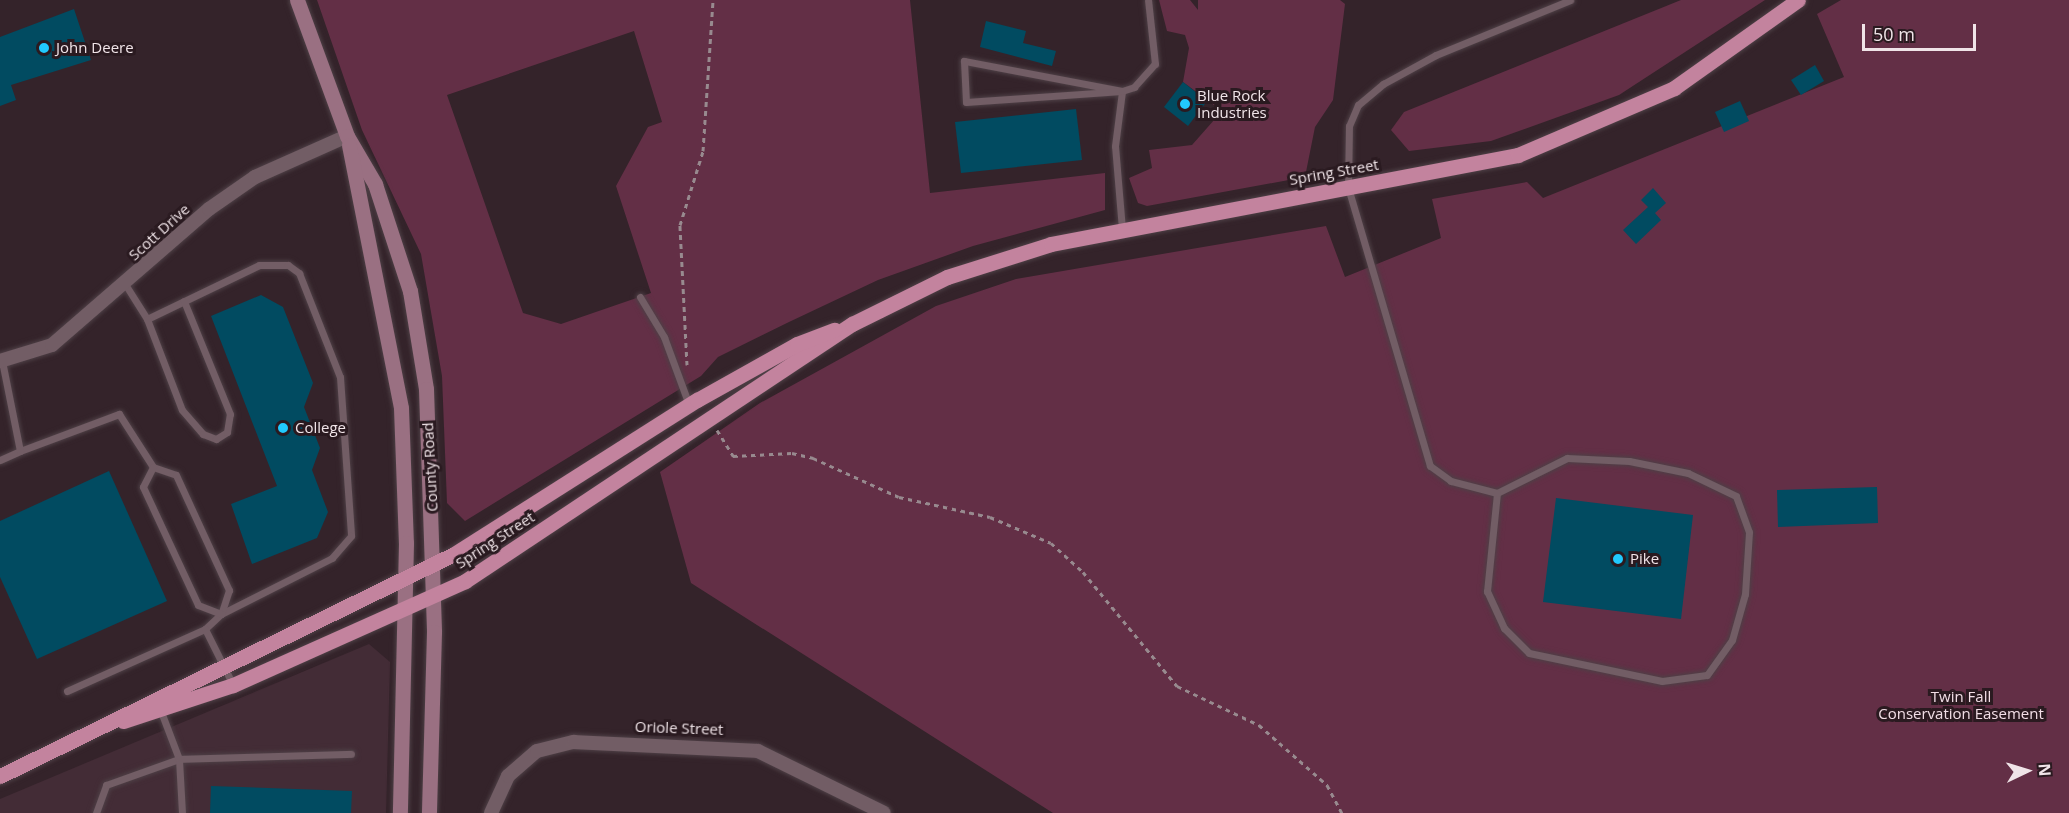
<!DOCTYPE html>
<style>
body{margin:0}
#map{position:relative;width:2069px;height:813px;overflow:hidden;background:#34232a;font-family:"Open Sans",sans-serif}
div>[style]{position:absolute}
.built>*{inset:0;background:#432c36}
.green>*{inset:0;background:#632f46}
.building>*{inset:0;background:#014b61}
.path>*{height:3px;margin-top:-1.5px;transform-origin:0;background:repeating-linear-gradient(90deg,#988a8f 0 4.5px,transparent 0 9px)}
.roads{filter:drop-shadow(0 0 2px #4e4046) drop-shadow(0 0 2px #4e4046)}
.service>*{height:7px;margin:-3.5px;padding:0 3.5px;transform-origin:3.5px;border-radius:3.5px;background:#725d65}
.minor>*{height:14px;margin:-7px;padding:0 7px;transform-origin:7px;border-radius:7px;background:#725d65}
.secondary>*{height:15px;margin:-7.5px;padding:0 7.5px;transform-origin:7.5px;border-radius:7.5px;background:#9a7082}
.primary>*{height:15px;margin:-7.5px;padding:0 7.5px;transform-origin:7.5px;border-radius:7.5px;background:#c3839e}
.dots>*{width:16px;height:16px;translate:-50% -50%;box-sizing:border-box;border:3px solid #2a1a20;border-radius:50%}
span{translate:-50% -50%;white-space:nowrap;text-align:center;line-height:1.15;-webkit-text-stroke:6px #2a1a20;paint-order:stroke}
.poi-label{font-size:15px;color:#f0e4e8}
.left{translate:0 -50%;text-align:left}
.street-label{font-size:15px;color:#f0e4e8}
.park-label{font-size:15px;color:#f2dee6}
.north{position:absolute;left:1997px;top:741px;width:60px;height:60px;-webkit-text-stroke:4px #2a1a20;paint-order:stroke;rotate:86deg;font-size:16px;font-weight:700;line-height:24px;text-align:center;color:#f0e4e8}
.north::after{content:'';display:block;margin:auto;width:21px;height:27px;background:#f0e4e8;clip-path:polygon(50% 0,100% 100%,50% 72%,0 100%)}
.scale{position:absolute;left:1862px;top:24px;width:114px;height:27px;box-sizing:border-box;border:3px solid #f0e4e8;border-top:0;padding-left:8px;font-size:18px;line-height:21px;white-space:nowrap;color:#f0e4e8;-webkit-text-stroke:4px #2a1a20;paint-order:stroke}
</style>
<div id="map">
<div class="built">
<div style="clip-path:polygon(369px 644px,390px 662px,386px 813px,0 813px,0 799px)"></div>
</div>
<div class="green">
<div style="clip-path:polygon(evenodd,317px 0,910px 0,930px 193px,1105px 173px,1105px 210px,973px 246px,878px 280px,789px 322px,718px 357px,701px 376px,465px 521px,447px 503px,442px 376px,421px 254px,362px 130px,317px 0,634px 31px,662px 122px,648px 127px,616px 186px,651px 293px,561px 324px,523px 313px,447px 95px,634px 31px)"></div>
<div style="clip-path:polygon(1159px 0,1190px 0,1198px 10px,1198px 0,1340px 0,1345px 4px,1333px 100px,1315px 127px,1305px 177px,1147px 206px,1138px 203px,1129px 178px,1152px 168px,1149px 150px,1192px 145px,1222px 111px,1183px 82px,1189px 48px,1185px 35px,1167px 31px)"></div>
<div style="clip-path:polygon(1681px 0,1765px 0,1619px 95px,1491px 141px,1409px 151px,1391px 130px,1404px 112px)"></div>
<div style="clip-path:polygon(1841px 0,2069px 0,2069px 813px,1053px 813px,691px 583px,660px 472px,760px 403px,936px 306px,1016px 279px,1326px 226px,1345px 277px,1441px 238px,1432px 199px,1527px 182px,1543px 198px,1844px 77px,1817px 14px)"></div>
</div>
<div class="building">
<div style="clip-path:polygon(74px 9px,91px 60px,11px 85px,16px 100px,0 106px,0 37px)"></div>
<div style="clip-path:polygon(986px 21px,1026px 31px,1023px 43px,1056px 51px,1052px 66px,980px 47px)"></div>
<div style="clip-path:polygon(1815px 65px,1824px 81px,1801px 95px,1791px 80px)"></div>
<div style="clip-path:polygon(1183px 82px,1207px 101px,1188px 126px,1164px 107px)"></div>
<div style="clip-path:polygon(1740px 101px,1749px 121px,1724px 132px,1715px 112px)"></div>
<div style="clip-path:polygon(1076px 109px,1082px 160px,961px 173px,955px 122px)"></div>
<div style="clip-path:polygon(1653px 188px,1666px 203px,1655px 213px,1661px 220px,1636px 244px,1623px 230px,1648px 207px,1641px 200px)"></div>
<div style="clip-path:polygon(261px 295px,283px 307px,313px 383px,304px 407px,320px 448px,312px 470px,328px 512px,317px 538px,252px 564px,231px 504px,277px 486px,211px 316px)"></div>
<div style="clip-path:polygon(109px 471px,167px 601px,37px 659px,0 577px,0 521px)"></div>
<div style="clip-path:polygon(1877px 487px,1878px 523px,1778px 527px,1777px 490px)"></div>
<div style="clip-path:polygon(1556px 498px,1693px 515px,1681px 619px,1543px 602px)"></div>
<div style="clip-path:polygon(211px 786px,352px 791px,351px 813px,210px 813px)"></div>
</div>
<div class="path">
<div style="left:687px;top:365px;width:140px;rotate:-92.9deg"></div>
<div style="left:680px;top:225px;width:77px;rotate:-72.7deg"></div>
<div style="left:703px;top:151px;width:151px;rotate:-86.2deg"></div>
<div style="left:717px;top:430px;width:31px;rotate:58deg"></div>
<div style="left:733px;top:456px;width:59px;rotate:-2.9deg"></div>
<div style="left:792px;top:453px;width:22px;rotate:13deg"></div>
<div style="left:813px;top:458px;width:94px;rotate:24.4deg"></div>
<div style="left:899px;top:497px;width:93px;rotate:12.4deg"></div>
<div style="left:990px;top:517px;width:66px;rotate:23.1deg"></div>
<div style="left:1051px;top:543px;width:43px;rotate:42.2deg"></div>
<div style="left:1083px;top:572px;width:148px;rotate:50.5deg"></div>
<div style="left:1177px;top:686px;width:91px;rotate:25.4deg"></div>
<div style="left:1259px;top:725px;width:91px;rotate:41.4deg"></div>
<div style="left:1327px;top:785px;width:32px;rotate:62deg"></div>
</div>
<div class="roads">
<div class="service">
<div style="left:1122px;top:229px;width:83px;rotate:-94.8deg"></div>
<div style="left:1115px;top:146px;width:55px;rotate:-82.7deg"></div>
<div style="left:1122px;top:91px;width:161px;rotate:-169.2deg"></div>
<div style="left:964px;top:61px;width:41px;rotate:87.2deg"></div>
<div style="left:966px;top:102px;width:156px;rotate:-4deg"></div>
<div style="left:1122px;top:91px;width:13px;rotate:-18deg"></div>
<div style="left:1134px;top:87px;width:31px;rotate:-48deg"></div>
<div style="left:1155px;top:64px;width:64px;rotate:-96.2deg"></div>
<div style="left:125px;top:284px;width:41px;rotate:57.8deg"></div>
<div style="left:147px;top:319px;width:124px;rotate:-25.7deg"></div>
<div style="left:259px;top:265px;width:29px"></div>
<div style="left:288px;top:265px;width:14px;rotate:36deg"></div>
<div style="left:299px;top:273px;width:112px;rotate:68.5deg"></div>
<div style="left:340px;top:377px;width:159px;rotate:86deg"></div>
<div style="left:351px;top:536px;width:29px;rotate:131deg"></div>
<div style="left:332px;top:558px;width:124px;rotate:153.2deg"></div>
<div style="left:221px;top:614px;width:22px;rotate:137deg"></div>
<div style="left:640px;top:297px;width:47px;rotate:59deg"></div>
<div style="left:664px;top:337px;width:72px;rotate:69.8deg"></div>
<div style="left:147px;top:319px;width:97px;rotate:69deg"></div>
<div style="left:182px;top:410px;width:32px;rotate:49deg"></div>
<div style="left:203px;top:434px;width:14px;rotate:21deg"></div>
<div style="left:216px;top:439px;width:13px;rotate:-32deg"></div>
<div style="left:227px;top:432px;width:18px;rotate:-81deg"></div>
<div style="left:230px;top:414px;width:122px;rotate:-112.2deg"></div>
<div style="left:20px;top:451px;width:106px;rotate:-20.5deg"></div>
<div style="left:119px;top:414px;width:63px;rotate:57.3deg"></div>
<div style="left:153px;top:467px;width:24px;rotate:19deg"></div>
<div style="left:176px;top:475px;width:127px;rotate:65.3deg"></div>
<div style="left:229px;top:590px;width:25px;rotate:108deg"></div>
<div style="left:0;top:460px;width:22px;rotate:-24deg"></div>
<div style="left:20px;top:451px;width:92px;rotate:-101.3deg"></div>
<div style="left:153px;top:467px;width:22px;rotate:117deg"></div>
<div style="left:143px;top:487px;width:130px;rotate:65deg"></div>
<div style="left:198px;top:605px;width:25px;rotate:21deg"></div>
<div style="left:1497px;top:493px;width:99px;rotate:95.8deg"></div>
<div style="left:1487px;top:591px;width:41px;rotate:65.3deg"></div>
<div style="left:1504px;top:628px;width:35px;rotate:45deg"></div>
<div style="left:1529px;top:653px;width:136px;rotate:11.9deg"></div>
<div style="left:1662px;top:681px;width:45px;rotate:-7.6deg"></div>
<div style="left:1707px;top:675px;width:43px;rotate:-54.5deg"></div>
<div style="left:1732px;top:640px;width:48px;rotate:-74.2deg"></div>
<div style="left:1745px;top:594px;width:62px;rotate:-86.3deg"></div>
<div style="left:1749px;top:532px;width:38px;rotate:-110deg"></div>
<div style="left:1736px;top:496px;width:53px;rotate:-154.4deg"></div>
<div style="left:1688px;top:473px;width:60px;rotate:-168.5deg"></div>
<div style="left:1629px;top:461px;width:62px;rotate:-177.2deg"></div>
<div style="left:1567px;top:458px;width:78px;rotate:153.4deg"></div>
<div style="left:1497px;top:493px;width:48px;rotate:-165.4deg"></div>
<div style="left:1451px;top:481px;width:26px;rotate:-144deg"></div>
<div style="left:1430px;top:466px;width:290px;rotate:-106.4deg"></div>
<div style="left:1348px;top:188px;width:62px;rotate:-89.1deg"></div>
<div style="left:1349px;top:126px;width:23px;rotate:-67deg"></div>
<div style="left:1358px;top:105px;width:33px;rotate:-40deg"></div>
<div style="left:1383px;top:84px;width:60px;rotate:-28.7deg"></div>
<div style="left:1436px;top:55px;width:145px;rotate:-22.3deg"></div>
<div style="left:67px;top:691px;width:151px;rotate:-24.2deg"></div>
<div style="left:205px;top:629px;width:63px;rotate:63.4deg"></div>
<div style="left:96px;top:813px;width:30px;rotate:-70deg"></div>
<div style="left:106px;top:785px;width:77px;rotate:-19.6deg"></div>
<div style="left:179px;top:759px;width:53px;rotate:-110.8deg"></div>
<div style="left:182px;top:813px;width:54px;rotate:-93.2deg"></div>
<div style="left:179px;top:759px;width:172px;rotate:-1.7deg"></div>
</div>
<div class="minor">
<div style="left:0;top:361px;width:54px;rotate:-17.1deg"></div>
<div style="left:52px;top:345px;width:208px;rotate:-40.9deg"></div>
<div style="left:209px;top:209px;width:56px;rotate:-34.8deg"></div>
<div style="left:255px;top:177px;width:101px;rotate:-24deg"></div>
<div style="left:491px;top:813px;width:41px;rotate:-65.3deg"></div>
<div style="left:508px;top:776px;width:38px;rotate:-41deg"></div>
<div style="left:537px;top:751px;width:38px;rotate:-14deg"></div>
<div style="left:574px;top:742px;width:184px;rotate:2.8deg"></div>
<div style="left:758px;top:751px;width:140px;rotate:26.2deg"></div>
</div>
<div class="secondary">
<div style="left:297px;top:0;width:145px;rotate:69.8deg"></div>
<div style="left:347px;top:136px;width:56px;rotate:59.7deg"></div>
<div style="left:375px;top:184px;width:113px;rotate:71.9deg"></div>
<div style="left:410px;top:291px;width:99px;rotate:80.7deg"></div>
<div style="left:426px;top:389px;width:243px;rotate:88.1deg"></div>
<div style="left:434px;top:632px;width:181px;rotate:91.6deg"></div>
<div style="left:349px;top:145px;width:268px;rotate:78.8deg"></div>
<div style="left:401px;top:408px;width:135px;rotate:87.9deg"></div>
<div style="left:406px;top:543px;width:270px;rotate:91.3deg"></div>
</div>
<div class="primary">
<div style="left:123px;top:721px;width:116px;rotate:-18.1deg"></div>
<div style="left:233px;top:685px;width:254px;rotate:-24.1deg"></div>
<div style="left:465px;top:581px;width:465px;rotate:-33.6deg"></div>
<div style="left:852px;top:324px;width:106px;rotate:-26.3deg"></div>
<div style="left:947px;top:277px;width:109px;rotate:-17.6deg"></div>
<div style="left:1051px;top:244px;width:475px;rotate:-10.8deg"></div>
<div style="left:1518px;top:155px;width:170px;rotate:-23.2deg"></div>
<div style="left:1674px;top:88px;width:152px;rotate:-35.4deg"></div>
<div style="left:0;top:776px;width:505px;rotate:-26.06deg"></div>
<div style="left:454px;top:554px;width:288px;rotate:-32.4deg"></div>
<div style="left:697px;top:400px;width:115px;rotate:-29.2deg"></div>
<div style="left:797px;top:344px;width:40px;rotate:-21deg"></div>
</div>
</div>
<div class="dots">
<div style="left:44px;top:48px;background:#21c9fd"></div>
<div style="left:1185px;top:104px;background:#21c9fd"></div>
<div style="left:283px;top:428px;background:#21c9fd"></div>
<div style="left:1618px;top:559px;background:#21c9fd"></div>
</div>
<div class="poi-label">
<span class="left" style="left:56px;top:48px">John Deere</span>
<span class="left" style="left:1197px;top:104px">Blue Rock<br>Industries</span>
<span class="left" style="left:295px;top:428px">College</span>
<span class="left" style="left:1630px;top:559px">Pike</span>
</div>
<div class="street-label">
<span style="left:1334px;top:172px;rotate:-10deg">Spring Street</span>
<span style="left:159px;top:232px;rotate:-42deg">Scott Drive</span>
<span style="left:430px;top:467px;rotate:-93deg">County Road</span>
<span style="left:495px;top:540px;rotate:-33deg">Spring Street</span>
<span style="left:679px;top:728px;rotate:2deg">Oriole Street</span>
</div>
<div class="park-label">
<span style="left:1961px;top:705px">Twin Fall<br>Conservation Easement</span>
</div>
<div class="north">N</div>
<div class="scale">50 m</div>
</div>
